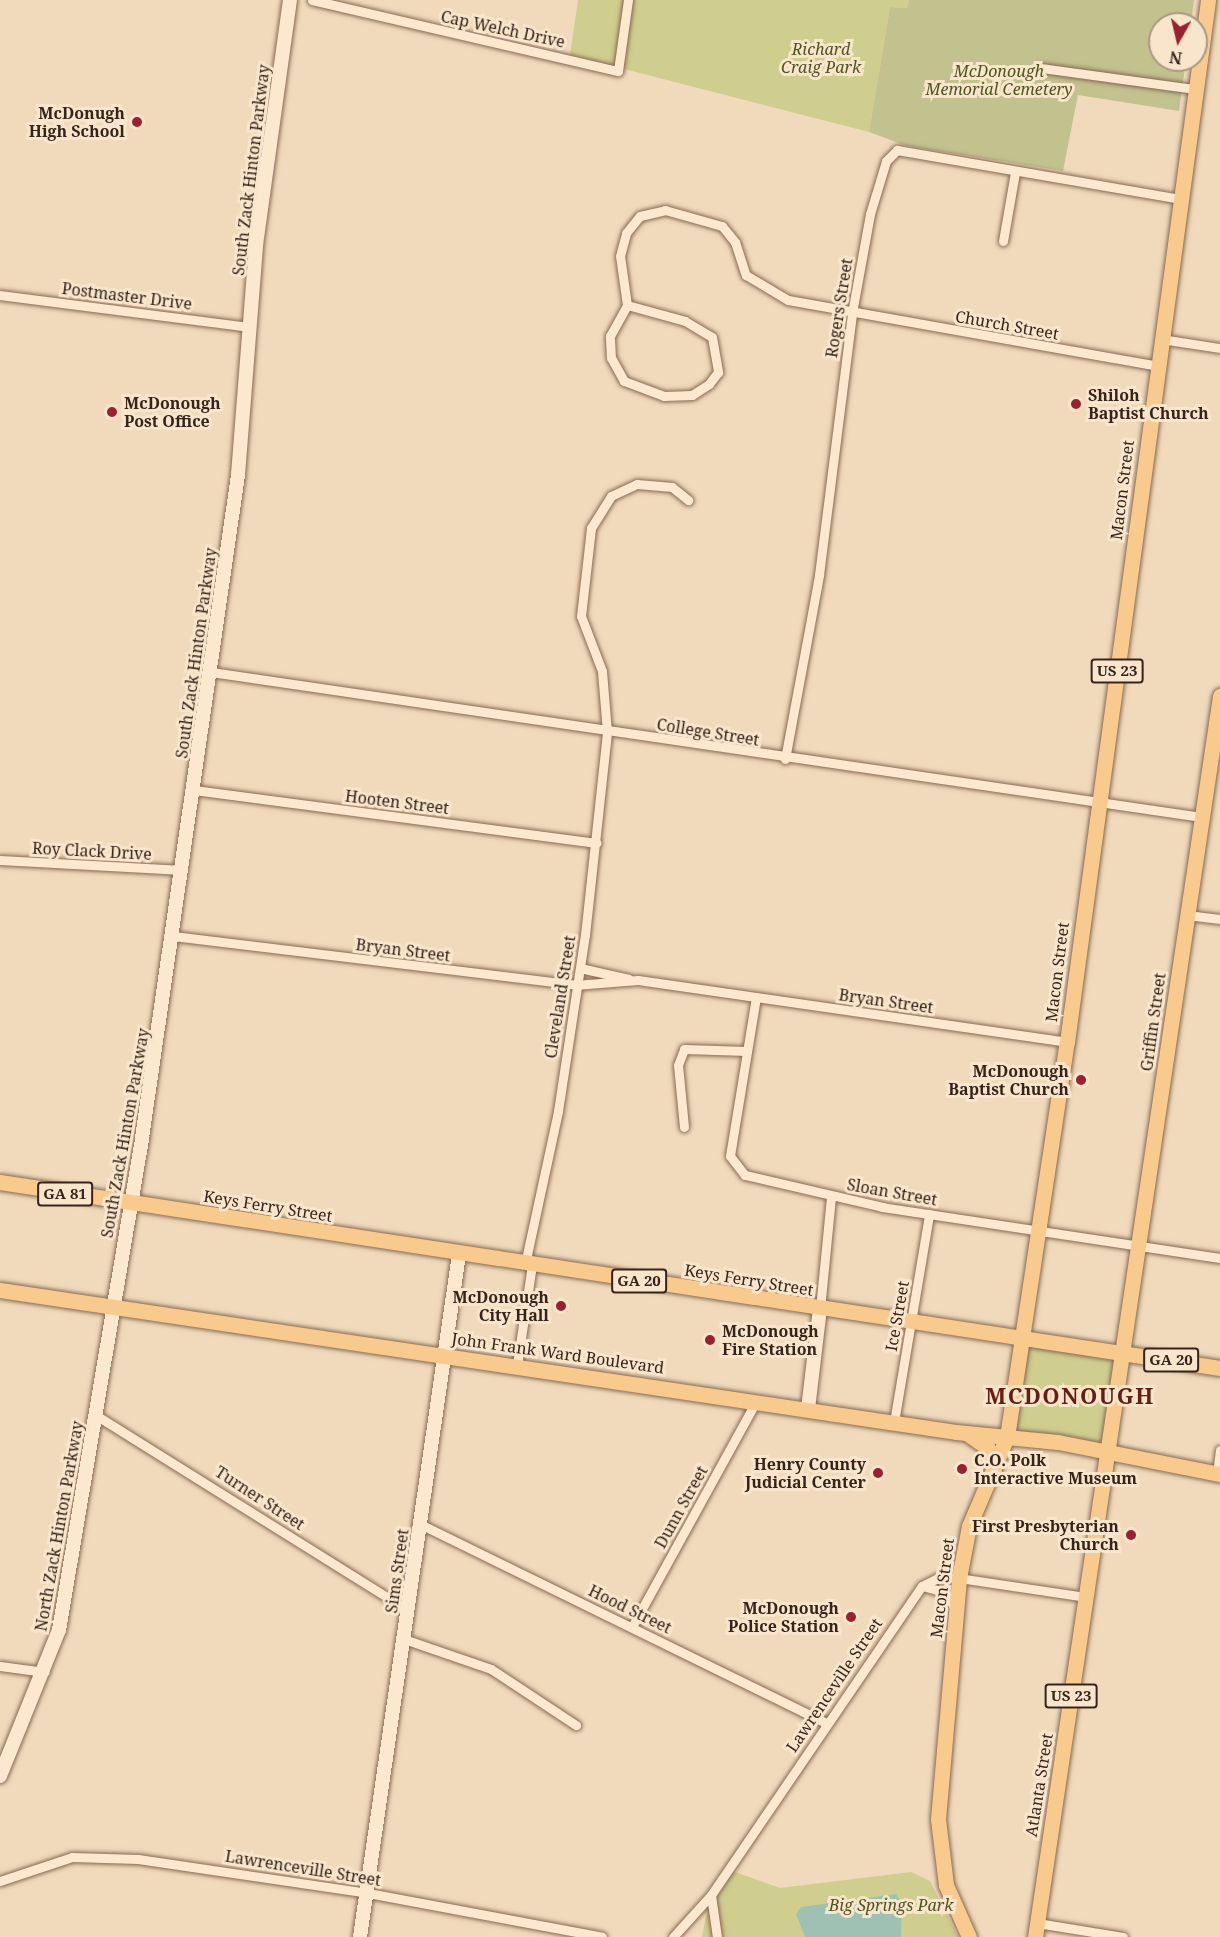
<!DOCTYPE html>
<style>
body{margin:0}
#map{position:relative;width:1220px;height:1937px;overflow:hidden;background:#f0dabb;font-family:"Noto Serif",serif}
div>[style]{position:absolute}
.green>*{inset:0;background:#cfce8e}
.cemetery>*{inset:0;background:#c2c28f}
.water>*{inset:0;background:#9fc1b3}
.roads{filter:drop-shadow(0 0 2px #886954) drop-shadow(0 0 2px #886954)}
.minor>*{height:9px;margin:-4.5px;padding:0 4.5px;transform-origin:4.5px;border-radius:4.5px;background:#fbe8ce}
.secondary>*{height:14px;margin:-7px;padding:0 7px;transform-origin:7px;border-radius:7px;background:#fbe8ce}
.primary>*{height:15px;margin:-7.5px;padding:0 7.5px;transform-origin:7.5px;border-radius:7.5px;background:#f8ca8e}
.dots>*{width:16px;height:16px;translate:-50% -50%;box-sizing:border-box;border:3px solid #f8e5cb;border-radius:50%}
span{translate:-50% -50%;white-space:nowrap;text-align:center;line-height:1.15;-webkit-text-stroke:6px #f8e5cb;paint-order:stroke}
.shield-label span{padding:2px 4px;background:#f8e5cb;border:2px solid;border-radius:4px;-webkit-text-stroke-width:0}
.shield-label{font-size:15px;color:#36241a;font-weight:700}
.street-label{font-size:16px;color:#36241a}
.park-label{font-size:16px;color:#4d541f;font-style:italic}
.poi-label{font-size:16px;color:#36241a;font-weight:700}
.right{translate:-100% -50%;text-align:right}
.left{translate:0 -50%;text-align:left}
.district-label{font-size:22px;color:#661d16;font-weight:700;letter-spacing:1.5px}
.north{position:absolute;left:1148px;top:12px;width:60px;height:60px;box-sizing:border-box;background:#f8e5cb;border:2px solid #aa9884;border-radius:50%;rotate:188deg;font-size:16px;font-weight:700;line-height:24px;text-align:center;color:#36241a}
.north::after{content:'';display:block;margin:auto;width:21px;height:27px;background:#9b2030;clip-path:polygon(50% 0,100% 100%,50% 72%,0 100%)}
</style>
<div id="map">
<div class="green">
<div style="clip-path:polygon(578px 0,909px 0,907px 8px,890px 7px,869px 132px,570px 55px)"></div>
<div style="clip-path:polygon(1022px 1341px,1122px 1354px,1109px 1455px,1007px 1437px)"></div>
<div style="clip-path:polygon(732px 1871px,780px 1888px,911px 1872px,930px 1881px,958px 1937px,702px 1937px,706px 1916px)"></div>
</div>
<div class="cemetery">
<div style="clip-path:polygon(909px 0,1194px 0,1191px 24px,1160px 24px,1160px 60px,1186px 60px,1179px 111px,1078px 95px,1063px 171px,907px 146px,869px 132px,890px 7px,907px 8px)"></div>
</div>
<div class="water">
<div style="clip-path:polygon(896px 1894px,902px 1903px,901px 1937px,805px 1937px,796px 1914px,801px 1907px)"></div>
</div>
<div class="roads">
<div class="minor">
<div style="left:312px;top:0;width:314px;rotate:13.1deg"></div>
<div style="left:618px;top:71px;width:72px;rotate:-82deg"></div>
<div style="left:1041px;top:68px;width:155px;rotate:7.8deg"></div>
<div style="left:1003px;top:241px;width:70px;rotate:-80.1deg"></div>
<div style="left:0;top:295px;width:252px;rotate:7.3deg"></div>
<div style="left:627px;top:305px;width:49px;rotate:-98.1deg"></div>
<div style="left:620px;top:256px;width:24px;rotate:-75deg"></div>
<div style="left:626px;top:233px;width:22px;rotate:-51deg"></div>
<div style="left:640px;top:216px;width:26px;rotate:-13deg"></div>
<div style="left:665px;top:210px;width:59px;rotate:15.7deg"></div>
<div style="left:722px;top:226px;width:21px;rotate:51deg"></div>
<div style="left:735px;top:242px;width:35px;rotate:72deg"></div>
<div style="left:746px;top:275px;width:49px;rotate:30.8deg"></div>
<div style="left:788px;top:300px;width:375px;rotate:10.1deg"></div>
<div style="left:627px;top:305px;width:60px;rotate:15.4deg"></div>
<div style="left:685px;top:321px;width:31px;rotate:31deg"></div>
<div style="left:712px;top:337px;width:36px;rotate:80deg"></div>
<div style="left:718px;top:372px;width:15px;rotate:127deg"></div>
<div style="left:709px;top:384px;width:20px;rotate:147deg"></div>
<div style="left:692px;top:395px;width:28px;rotate:178deg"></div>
<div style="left:664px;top:396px;width:43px;rotate:-159.4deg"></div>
<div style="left:624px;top:381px;width:26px;rotate:-119deg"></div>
<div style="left:611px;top:358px;width:22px;rotate:-93deg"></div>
<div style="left:610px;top:336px;width:35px;rotate:-61deg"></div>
<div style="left:1161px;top:339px;width:60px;rotate:8.7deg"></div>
<div style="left:211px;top:672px;width:1001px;rotate:8.33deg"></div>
<div style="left:785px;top:759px;width:187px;rotate:-79.5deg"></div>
<div style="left:819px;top:575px;width:264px;rotate:-82.8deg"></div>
<div style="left:852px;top:313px;width:101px;rotate:-79.7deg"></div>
<div style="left:870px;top:214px;width:55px;rotate:-73.2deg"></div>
<div style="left:886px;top:161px;width:16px;rotate:-45deg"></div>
<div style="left:897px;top:150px;width:287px;rotate:9.8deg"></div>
<div style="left:194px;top:790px;width:406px;rotate:7.5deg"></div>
<div style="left:0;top:860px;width:183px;rotate:3.1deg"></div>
<div style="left:1187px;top:915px;width:33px;rotate:7deg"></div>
<div style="left:173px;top:936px;width:405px;rotate:6.9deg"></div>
<div style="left:575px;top:985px;width:63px;rotate:-4.5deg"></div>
<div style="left:638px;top:980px;width:433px;rotate:8.2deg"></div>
<div style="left:580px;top:968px;width:50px;rotate:12.7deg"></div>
<div style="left:756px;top:997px;width:161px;rotate:99.3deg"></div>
<div style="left:730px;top:1156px;width:24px;rotate:52deg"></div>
<div style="left:745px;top:1175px;width:141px;rotate:13.1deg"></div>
<div style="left:882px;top:1207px;width:342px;rotate:8.6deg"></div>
<div style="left:684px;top:1127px;width:62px;rotate:-95.5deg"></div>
<div style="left:678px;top:1065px;width:17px;rotate:-69deg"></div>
<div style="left:684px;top:1049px;width:63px;rotate:1.8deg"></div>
<div style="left:525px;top:1264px;width:157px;rotate:-77.8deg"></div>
<div style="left:558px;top:1111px;width:178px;rotate:-81.3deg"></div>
<div style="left:585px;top:935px;width:204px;rotate:-83.8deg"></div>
<div style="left:607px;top:732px;width:61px;rotate:-94.7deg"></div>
<div style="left:602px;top:671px;width:59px;rotate:-110.9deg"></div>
<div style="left:581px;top:616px;width:89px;rotate:-83.5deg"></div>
<div style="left:591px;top:528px;width:38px;rotate:-58deg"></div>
<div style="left:611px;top:496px;width:29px;rotate:-25deg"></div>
<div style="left:637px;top:484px;width:35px;rotate:5deg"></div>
<div style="left:672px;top:487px;width:21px;rotate:39deg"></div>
<div style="left:820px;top:1309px;width:114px;rotate:-84.4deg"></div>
<div style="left:517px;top:1365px;width:101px;rotate:-81.5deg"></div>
<div style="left:94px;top:1414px;width:370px;rotate:32deg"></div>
<div style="left:894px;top:1422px;width:211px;rotate:-80.4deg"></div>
<div style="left:1217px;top:1474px;width:24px;rotate:-83deg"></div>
<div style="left:420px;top:1524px;width:452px;rotate:26.1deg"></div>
<div style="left:922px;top:1586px;width:24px;rotate:15deg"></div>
<div style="left:945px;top:1592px;width:17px;rotate:59deg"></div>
<div style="left:632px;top:1627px;width:258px;rotate:-61.2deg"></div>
<div style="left:404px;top:1639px;width:92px;rotate:19deg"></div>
<div style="left:491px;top:1669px;width:102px;rotate:33.4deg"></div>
<div style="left:0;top:1666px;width:45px;rotate:7.6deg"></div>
<div style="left:0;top:1881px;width:76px;rotate:-18.4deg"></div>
<div style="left:72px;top:1857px;width:66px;rotate:1.7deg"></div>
<div style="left:138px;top:1859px;width:232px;rotate:8.4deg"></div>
<div style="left:368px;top:1893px;width:238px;rotate:10.6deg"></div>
<div style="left:711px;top:1895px;width:42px;rotate:81.9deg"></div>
<div style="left:1037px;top:1923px;width:87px;rotate:9.2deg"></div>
<div style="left:673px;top:1937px;width:57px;rotate:-47.9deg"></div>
<div style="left:711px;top:1895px;width:374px;rotate:-55.7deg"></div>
<div style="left:922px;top:1586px;width:20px;rotate:-27deg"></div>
<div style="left:940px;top:1577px;width:19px;rotate:3deg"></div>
<div style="left:959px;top:1578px;width:128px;rotate:8.5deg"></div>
</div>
<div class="secondary">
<div style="left:808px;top:1409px;width:101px;rotate:-83.2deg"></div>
<div style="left:0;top:1776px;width:157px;rotate:-68deg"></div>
<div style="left:59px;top:1630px;width:499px;rotate:-80.4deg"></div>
<div style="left:142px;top:1138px;width:670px;rotate:-81.76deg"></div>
<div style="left:238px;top:475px;width:231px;rotate:-85.5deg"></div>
<div style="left:256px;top:245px;width:247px;rotate:-82.1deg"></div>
<div style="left:360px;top:1937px;width:690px;rotate:-81.75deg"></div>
</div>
<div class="primary">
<div style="left:0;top:1182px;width:1234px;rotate:8.67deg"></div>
<div style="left:0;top:1290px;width:966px;rotate:8.45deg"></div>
<div style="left:956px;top:1432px;width:102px;rotate:5.6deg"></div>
<div style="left:1058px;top:1442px;width:165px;rotate:11.2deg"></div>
<div style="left:968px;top:1434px;width:24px;rotate:35deg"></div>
<div style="left:988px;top:1448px;width:23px;rotate:75deg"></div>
<div style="left:969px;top:1937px;width:57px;rotate:-113.9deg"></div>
<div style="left:946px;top:1885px;width:66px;rotate:-96.9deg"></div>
<div style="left:938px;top:1819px;width:242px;rotate:-85deg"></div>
<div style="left:959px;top:1578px;width:53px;rotate:-79.1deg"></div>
<div style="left:969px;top:1526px;width:97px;rotate:-66.9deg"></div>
<div style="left:1007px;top:1437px;width:400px;rotate:-81.4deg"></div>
<div style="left:1067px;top:1042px;width:1051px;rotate:-82.29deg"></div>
<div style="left:1035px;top:1937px;width:1255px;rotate:-81.52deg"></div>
</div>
</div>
<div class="dots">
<div style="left:137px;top:122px;background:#9b2030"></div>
<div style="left:1076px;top:404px;background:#9b2030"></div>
<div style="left:112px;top:412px;background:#9b2030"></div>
<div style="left:1081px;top:1080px;background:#9b2030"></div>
<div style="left:561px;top:1306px;background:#9b2030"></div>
<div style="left:710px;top:1340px;background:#9b2030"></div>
<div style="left:962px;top:1469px;background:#9b2030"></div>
<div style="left:878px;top:1473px;background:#9b2030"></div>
<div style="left:1131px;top:1535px;background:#9b2030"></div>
<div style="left:851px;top:1617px;background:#9b2030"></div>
</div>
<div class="shield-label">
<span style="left:1117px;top:671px">US 23</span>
<span style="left:65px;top:1194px">GA 81</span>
<span style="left:639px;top:1281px">GA 20</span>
<span style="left:1171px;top:1360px">GA 20</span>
<span style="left:1071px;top:1696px">US 23</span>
</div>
<div class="street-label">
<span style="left:503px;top:29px;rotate:12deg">Cap Welch Drive</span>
<span style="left:251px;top:170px;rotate:-83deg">South Zack Hinton Parkway</span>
<span style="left:127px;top:296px;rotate:7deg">Postmaster Drive</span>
<span style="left:839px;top:308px;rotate:-81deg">Rogers Street</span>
<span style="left:1007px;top:325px;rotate:10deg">Church Street</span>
<span style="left:1122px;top:490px;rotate:-83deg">Macon Street</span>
<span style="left:196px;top:653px;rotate:-82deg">South Zack Hinton Parkway</span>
<span style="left:708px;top:732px;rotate:9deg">College Street</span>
<span style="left:397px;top:802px;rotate:7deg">Hooten Street</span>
<span style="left:92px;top:851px;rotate:3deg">Roy Clack Drive</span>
<span style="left:403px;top:950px;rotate:7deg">Bryan Street</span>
<span style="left:1057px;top:972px;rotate:-83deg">Macon Street</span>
<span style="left:560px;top:997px;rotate:-81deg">Cleveland Street</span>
<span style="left:886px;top:1001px;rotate:8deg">Bryan Street</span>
<span style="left:1153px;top:1022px;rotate:-82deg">Griffin Street</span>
<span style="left:125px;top:1133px;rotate:-80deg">South Zack Hinton Parkway</span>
<span style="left:892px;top:1192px;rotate:10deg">Sloan Street</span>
<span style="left:268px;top:1206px;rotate:9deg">Keys Ferry Street</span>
<span style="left:749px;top:1280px;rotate:9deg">Keys Ferry Street</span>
<span style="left:897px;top:1316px;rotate:-80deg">Ice Street</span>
<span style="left:558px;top:1353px;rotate:8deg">John Frank Ward Boulevard</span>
<span style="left:260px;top:1498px;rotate:33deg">Turner Street</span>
<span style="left:681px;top:1507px;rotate:-61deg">Dunn Street</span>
<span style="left:59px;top:1526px;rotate:-80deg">North Zack Hinton Parkway</span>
<span style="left:397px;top:1571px;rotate:-82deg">Sims Street</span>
<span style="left:942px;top:1588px;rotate:-83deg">Macon Street</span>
<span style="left:630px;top:1609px;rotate:26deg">Hood Street</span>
<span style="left:834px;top:1685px;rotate:-56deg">Lawrenceville Street</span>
<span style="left:1039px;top:1785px;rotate:-81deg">Atlanta Street</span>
<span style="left:303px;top:1868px;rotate:9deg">Lawrenceville Street</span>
</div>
<div class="park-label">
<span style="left:821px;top:58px">Richard<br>Craig Park</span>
<span style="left:999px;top:80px">McDonough<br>Memorial Cemetery</span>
<span style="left:891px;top:1905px">Big Springs Park</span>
</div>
<div class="poi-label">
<span class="right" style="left:125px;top:122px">McDonugh<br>High School</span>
<span class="left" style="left:1088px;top:404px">Shiloh<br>Baptist Church</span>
<span class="left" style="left:124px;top:412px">McDonough<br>Post Office</span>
<span class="right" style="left:1069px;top:1080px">McDonough<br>Baptist Church</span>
<span class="right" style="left:549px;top:1306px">McDonough<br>City Hall</span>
<span class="left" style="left:722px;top:1340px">McDonough<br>Fire Station</span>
<span class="left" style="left:974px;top:1469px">C.O. Polk<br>Interactive Museum</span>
<span class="right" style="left:866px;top:1473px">Henry County<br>Judicial Center</span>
<span class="right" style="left:1119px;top:1535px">First Presbyterian<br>Church</span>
<span class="right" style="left:839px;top:1617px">McDonough<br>Police Station</span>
</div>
<div class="district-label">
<span style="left:1070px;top:1396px">MCDONOUGH</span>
</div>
<div class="north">N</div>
</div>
